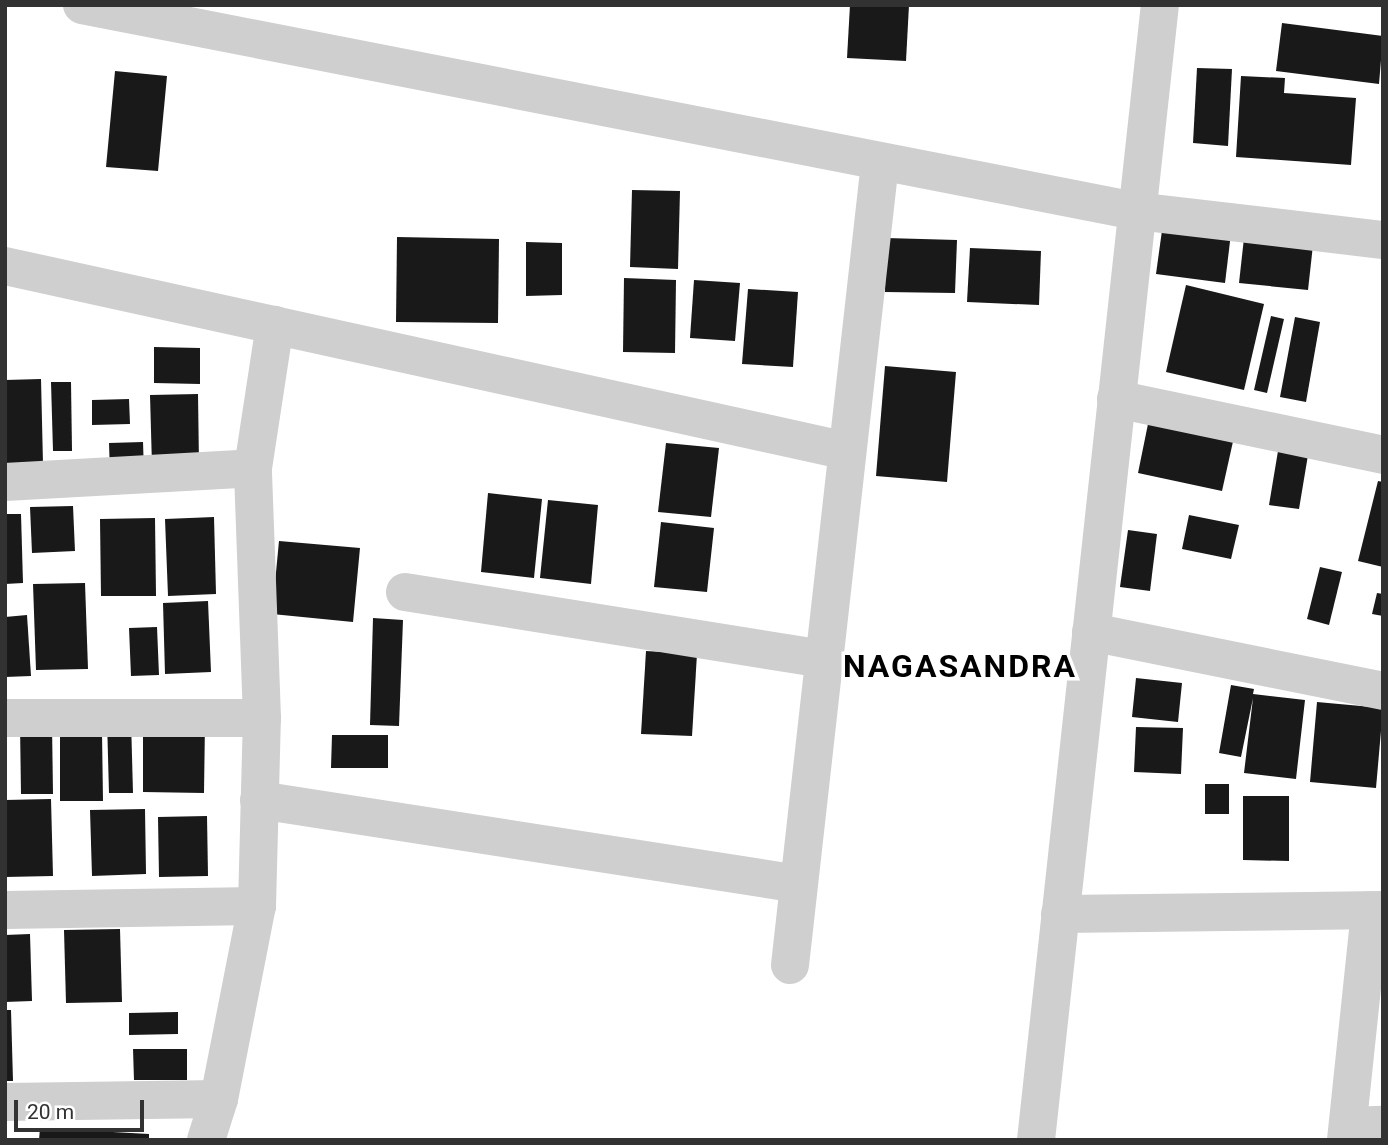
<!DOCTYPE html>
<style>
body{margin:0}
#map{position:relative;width:1388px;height:1145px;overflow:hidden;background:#fff;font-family:Roboto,sans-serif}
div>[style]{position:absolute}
.building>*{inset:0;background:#191919}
.minor>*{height:38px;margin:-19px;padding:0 19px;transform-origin:19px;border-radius:19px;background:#cfcfcf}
span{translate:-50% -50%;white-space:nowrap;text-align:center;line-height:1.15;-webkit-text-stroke:7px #fff;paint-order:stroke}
.district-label{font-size:32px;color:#000;font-weight:700;letter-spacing:2px}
.frame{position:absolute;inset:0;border:7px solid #323232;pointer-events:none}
.scale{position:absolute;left:14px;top:1100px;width:130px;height:32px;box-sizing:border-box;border:4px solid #323232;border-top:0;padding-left:9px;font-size:21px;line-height:24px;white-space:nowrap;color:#323232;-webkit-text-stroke:5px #fff;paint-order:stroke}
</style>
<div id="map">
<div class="building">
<div style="clip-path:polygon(850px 5px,909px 5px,906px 61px,847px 58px)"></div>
<div style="clip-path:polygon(1282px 23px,1383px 36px,1379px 84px,1276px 71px)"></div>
<div style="clip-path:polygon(1197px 68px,1232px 69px,1228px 146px,1193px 143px)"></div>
<div style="clip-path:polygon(115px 71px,167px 76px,158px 171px,106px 167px)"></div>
<div style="clip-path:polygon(1241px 76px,1285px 78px,1284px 93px,1356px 98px,1351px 165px,1236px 157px)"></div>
<div style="clip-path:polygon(632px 190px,680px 191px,678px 269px,630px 267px)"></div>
<div style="clip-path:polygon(1164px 216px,1232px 225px,1225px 283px,1156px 274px)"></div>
<div style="clip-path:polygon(1245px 229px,1314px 236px,1308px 290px,1239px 283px)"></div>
<div style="clip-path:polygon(397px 237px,499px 239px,498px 323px,396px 322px)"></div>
<div style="clip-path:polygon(886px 238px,957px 240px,955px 293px,885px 292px)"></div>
<div style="clip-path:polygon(526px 242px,562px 243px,562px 295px,526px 296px)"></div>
<div style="clip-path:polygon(970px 248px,1041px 251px,1039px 305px,967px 302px)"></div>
<div style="clip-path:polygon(624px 278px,676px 280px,675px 353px,623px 352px)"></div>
<div style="clip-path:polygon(694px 280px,740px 283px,735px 341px,690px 338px)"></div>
<div style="clip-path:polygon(1186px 285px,1264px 304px,1244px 390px,1166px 372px)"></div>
<div style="clip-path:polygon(748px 289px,798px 292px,793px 367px,742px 364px)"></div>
<div style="clip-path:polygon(1271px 316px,1284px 319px,1267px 393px,1254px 390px)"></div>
<div style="clip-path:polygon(1295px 317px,1320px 322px,1306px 402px,1280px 397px)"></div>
<div style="clip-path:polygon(154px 347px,200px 348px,200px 384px,154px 383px)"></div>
<div style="clip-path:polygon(885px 366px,956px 372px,947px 482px,876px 476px)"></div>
<div style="clip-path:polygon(41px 379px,43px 464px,7px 466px,5px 380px)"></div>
<div style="clip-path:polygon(51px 382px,71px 382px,72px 451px,53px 451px)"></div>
<div style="clip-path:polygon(198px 394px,199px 465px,152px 466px,150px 395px)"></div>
<div style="clip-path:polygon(129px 399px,130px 424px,92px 425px,92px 400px)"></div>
<div style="clip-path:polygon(1149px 419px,1234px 437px,1222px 491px,1138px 473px)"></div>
<div style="clip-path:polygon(143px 442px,144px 473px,110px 474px,109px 443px)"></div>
<div style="clip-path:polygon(666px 443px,719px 448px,711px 517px,658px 512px)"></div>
<div style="clip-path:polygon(1278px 451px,1308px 455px,1299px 509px,1269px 505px)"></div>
<div style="clip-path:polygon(1378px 481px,1383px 482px,1383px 567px,1358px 561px)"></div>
<div style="clip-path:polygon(488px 493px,542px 499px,534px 578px,481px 572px)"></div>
<div style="clip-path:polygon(548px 500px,598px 505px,591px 584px,540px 578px)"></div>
<div style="clip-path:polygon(73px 506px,75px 551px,32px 553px,30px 507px)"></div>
<div style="clip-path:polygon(5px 514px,21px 514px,23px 583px,5px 584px)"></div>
<div style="clip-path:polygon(1189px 515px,1239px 525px,1231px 559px,1182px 549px)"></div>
<div style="clip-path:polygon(214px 517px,216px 594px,168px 596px,165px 519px)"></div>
<div style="clip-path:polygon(155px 518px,156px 596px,101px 596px,100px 519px)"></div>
<div style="clip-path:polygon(661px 522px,714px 528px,707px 592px,654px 587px)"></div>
<div style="clip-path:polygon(1128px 530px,1157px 534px,1150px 591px,1120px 587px)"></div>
<div style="clip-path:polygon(279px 541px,360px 548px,353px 622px,272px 614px)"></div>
<div style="clip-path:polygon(1320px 567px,1342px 572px,1329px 625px,1307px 619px)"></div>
<div style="clip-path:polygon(85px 583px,88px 669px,36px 670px,33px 584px)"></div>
<div style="clip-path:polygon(1377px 593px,1383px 594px,1383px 616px,1372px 614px)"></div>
<div style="clip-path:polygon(208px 601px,211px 672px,165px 674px,163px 603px)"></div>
<div style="clip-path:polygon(27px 615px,31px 676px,5px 677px,5px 617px)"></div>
<div style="clip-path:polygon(373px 618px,403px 620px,399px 726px,370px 725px)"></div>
<div style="clip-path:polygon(157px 627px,159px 675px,131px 676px,129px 628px)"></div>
<div style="clip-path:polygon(646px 651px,697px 654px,692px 736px,641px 734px)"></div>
<div style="clip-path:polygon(1136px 678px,1182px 683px,1178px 722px,1132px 717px)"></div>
<div style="clip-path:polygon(1231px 685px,1254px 689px,1253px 694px,1305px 700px,1296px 779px,1244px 773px,1253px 698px,1241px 757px,1219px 753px)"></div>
<div style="clip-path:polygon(1317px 702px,1383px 708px,1376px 788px,1310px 782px)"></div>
<div style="clip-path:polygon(107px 720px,131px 720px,133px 793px,109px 793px)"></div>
<div style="clip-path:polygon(143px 722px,205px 722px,204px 793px,143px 792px)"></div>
<div style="clip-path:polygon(20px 724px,52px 724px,53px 794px,21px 794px)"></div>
<div style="clip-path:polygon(1136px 727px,1183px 728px,1181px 774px,1134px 772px)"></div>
<div style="clip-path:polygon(102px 732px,103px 801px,60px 801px,60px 733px)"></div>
<div style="clip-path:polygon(332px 735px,388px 735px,388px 768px,331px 768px)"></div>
<div style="clip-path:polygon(1205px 784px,1229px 784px,1229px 814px,1205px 814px)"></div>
<div style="clip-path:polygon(1243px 796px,1289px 796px,1289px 861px,1243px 860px)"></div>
<div style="clip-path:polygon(51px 799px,53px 876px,5px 877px,5px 800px)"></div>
<div style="clip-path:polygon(145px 809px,146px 874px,92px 876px,90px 810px)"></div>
<div style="clip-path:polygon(207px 816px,208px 876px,159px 877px,158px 817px)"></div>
<div style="clip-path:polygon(120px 929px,122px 1002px,66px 1003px,64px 930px)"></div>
<div style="clip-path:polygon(30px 934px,32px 1001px,5px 1002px,5px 935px)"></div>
<div style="clip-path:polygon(5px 1010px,11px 1010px,13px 1081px,5px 1081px)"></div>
<div style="clip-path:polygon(178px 1012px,178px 1034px,129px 1035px,129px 1013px)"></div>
<div style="clip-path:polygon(133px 1049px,187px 1049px,187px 1080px,134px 1080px)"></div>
<div style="clip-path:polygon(40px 1128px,149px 1134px,149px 1140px,39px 1140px)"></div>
</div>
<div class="minor">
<div style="left:82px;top:5px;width:1074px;rotate:11.06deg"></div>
<div style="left:1136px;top:211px;width:249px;rotate:6.7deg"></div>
<div style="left:5px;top:266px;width:862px;rotate:12.39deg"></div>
<div style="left:1116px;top:399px;width:273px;rotate:11.8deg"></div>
<div style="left:5px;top:482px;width:248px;rotate:-3.2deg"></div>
<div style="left:405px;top:592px;width:424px;rotate:9.1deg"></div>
<div style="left:1091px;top:632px;width:298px;rotate:11.4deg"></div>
<div style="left:5px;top:718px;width:257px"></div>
<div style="left:259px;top:800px;width:546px;rotate:8.84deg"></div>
<div style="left:5px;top:910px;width:252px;rotate:-0.9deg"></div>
<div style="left:1060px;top:914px;width:323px;rotate:-0.7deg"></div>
<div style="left:790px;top:965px;width:807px;rotate:-83.6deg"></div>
<div style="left:5px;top:1102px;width:214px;rotate:-0.8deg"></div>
<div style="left:1348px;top:1126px;width:35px;rotate:-2deg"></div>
<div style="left:206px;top:1140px;width:43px;rotate:-72.4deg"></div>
<div style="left:219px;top:1099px;width:197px;rotate:-78.9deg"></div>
<div style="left:257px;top:906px;width:188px;rotate:-88.5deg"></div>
<div style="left:262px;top:718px;width:250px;rotate:-92.1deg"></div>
<div style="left:253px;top:468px;width:145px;rotate:-81.3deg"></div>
<div style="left:1036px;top:1140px;width:1142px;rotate:-83.77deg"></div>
<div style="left:1346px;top:1140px;width:231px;rotate:-84deg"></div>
</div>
<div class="district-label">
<span style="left:960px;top:666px">NAGASANDRA</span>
</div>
<div class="frame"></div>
<div class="scale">20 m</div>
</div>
